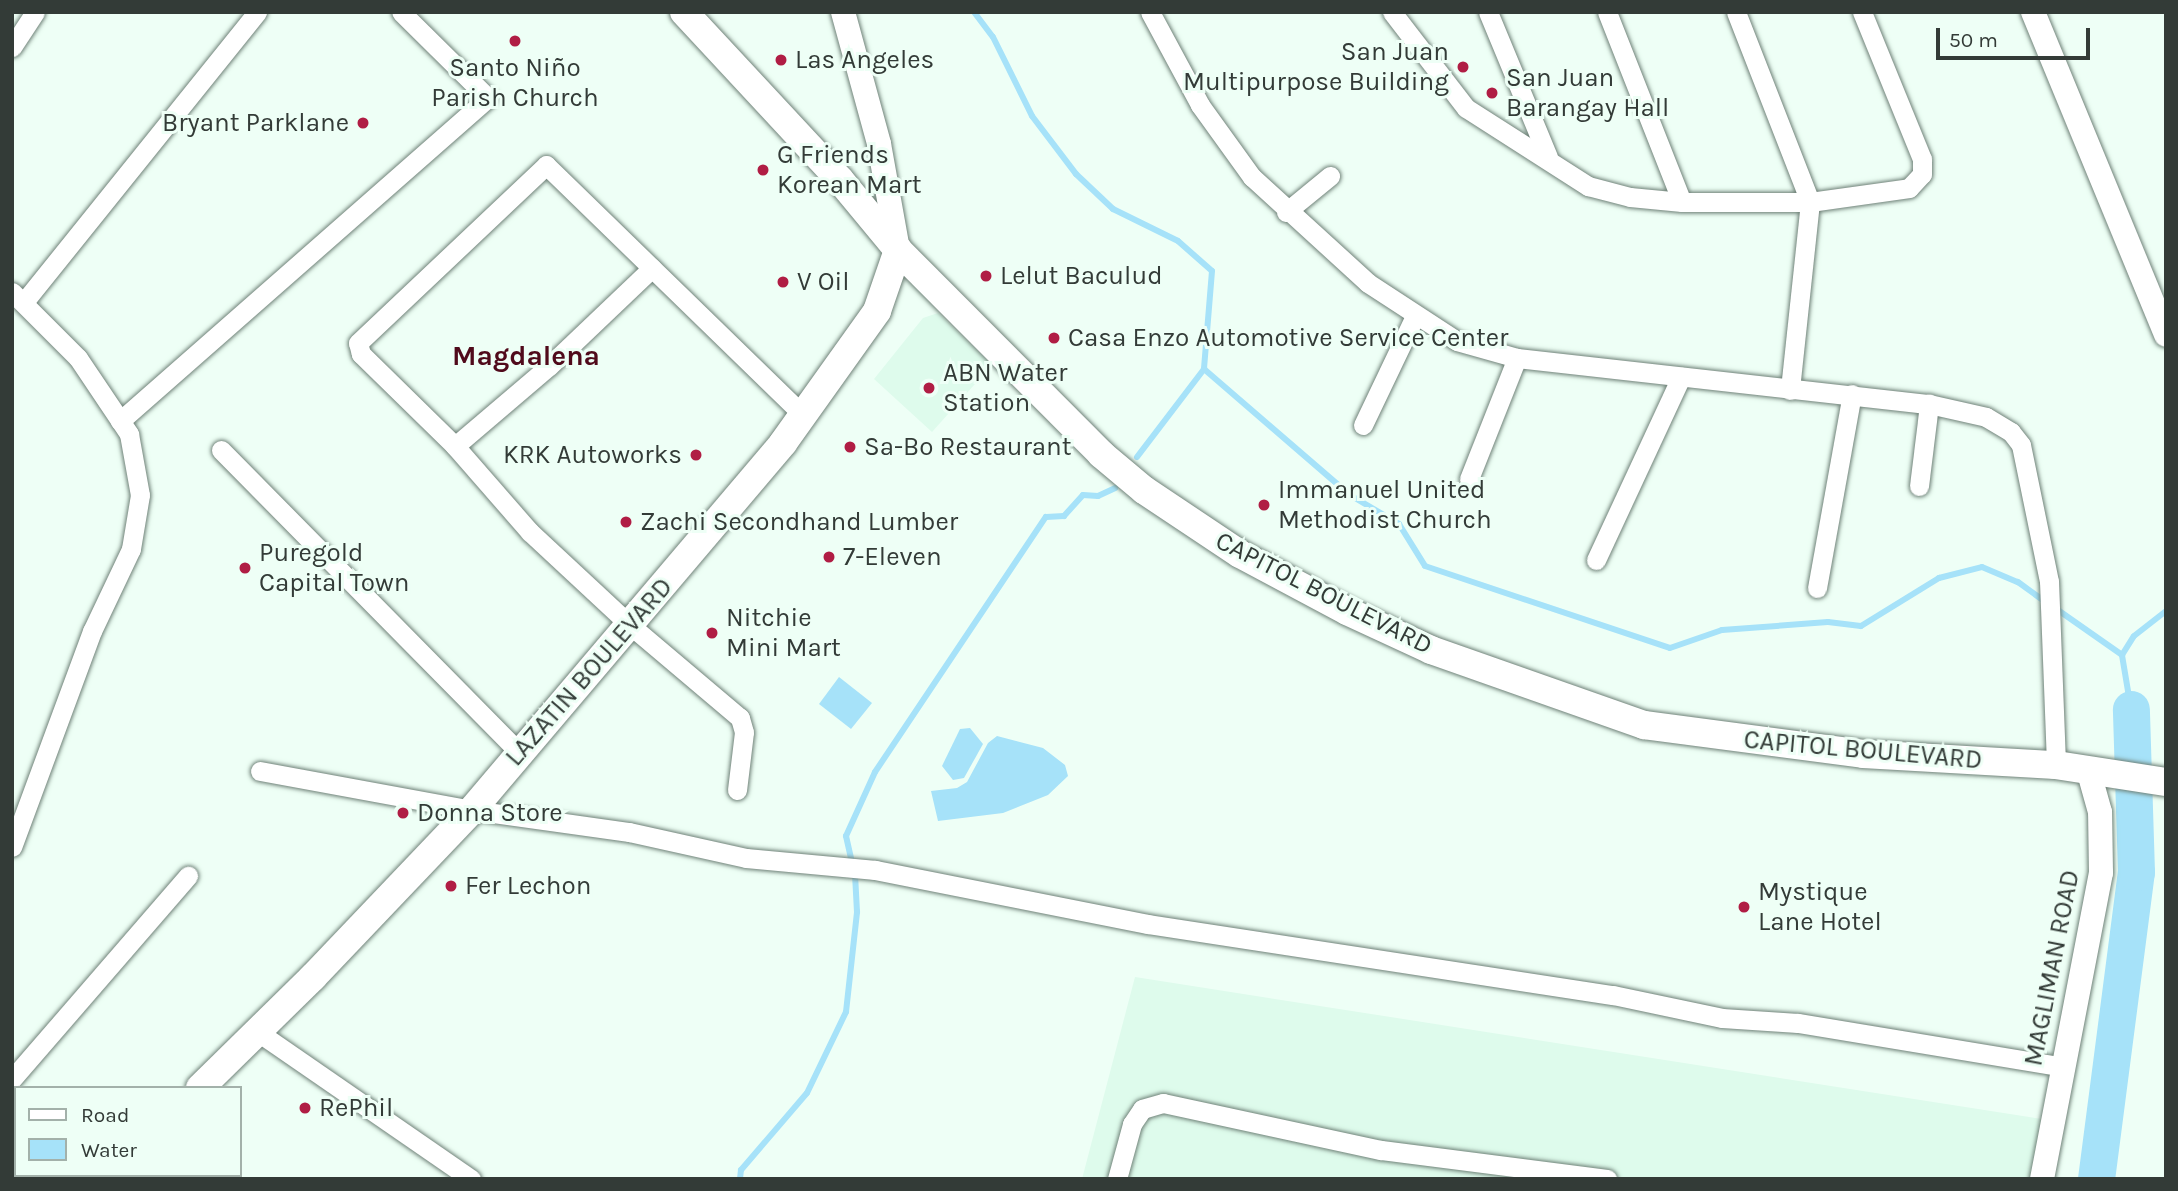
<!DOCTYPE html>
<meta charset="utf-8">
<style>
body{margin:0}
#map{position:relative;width:2178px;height:1191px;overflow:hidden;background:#eefff6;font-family:Karla,sans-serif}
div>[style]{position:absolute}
.built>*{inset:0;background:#defbec}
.water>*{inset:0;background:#a6e2f9}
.stream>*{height:6px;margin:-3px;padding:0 3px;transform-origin:3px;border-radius:3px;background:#a6e2f9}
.river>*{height:37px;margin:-18.5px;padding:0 18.5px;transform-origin:18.5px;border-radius:18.5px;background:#a6e2f9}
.roads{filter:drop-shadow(0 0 2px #6f8278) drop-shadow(0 0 2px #6f8278)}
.minor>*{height:19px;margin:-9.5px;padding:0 9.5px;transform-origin:9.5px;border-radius:9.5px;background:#fff}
.tertiary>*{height:24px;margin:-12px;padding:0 12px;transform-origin:12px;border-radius:12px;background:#fff}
.secondary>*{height:28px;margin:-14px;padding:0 14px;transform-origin:14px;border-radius:14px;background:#fff}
.dots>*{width:19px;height:19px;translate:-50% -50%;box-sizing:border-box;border:4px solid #eefff6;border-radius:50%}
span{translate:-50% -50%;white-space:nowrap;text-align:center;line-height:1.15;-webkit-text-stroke:6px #eefff6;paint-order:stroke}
.poi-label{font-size:26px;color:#333b37}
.right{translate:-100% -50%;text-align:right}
.left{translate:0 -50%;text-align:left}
.street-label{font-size:26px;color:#333b37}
.neighbourhood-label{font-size:28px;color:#500a1b;font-weight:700}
.frame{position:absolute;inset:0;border:14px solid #333b37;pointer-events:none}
.legend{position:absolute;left:14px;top:1086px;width:228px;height:91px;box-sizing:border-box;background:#eefff6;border:2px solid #a3b1aa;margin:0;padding:9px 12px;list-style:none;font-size:21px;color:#333b37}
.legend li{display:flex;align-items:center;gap:14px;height:35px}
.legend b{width:35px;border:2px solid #a3b1aa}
.scale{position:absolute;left:1936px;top:28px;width:154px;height:32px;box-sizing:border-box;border:4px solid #333b37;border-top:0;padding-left:9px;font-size:21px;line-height:24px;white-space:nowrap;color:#333b37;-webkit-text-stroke:5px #eefff6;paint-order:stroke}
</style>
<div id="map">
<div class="built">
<div style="clip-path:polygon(938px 313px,992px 365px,932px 432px,874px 379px,923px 318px)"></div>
<div style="clip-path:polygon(1135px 977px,2042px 1119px,2030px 1179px,1082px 1179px)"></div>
</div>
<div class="water">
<div style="clip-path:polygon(839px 677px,872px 703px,851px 729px,819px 704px)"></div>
<div style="clip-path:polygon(970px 728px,983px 744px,964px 778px,953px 780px,942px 766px,960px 729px)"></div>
<div style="clip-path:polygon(997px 736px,1043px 748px,1065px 765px,1068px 776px,1048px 795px,1003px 813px,938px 821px,931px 791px,957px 788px,967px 782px,988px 743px)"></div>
</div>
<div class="stream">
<div style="left:974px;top:12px;width:31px;rotate:53deg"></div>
<div style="left:993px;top:37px;width:88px;rotate:63.7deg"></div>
<div style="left:1032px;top:116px;width:73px;rotate:52.8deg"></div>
<div style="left:1076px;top:174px;width:51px;rotate:43.4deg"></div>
<div style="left:1113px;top:209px;width:72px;rotate:26.2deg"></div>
<div style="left:1178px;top:241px;width:45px;rotate:41.4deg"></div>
<div style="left:1212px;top:271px;width:98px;rotate:94.7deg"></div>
<div style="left:1204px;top:369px;width:193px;rotate:40.8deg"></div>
<div style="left:1350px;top:495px;width:57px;rotate:30.6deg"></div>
<div style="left:1399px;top:524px;width:49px;rotate:58.2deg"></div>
<div style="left:1425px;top:566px;width:258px;rotate:18.5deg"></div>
<div style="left:1670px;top:648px;width:55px;rotate:-19.1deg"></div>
<div style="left:1722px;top:630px;width:106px;rotate:-4.3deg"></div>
<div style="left:1828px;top:622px;width:33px;rotate:7deg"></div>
<div style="left:1861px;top:626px;width:92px;rotate:-31.6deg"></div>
<div style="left:1939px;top:578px;width:44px;rotate:-14.3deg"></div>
<div style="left:1982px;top:567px;width:39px;rotate:23deg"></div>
<div style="left:2018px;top:582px;width:34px;rotate:36deg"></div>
<div style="left:1137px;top:457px;width:111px;rotate:-52.7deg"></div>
<div style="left:2055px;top:608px;width:82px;rotate:35deg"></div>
<div style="left:2131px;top:709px;width:55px;rotate:-99.5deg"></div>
<div style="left:2122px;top:655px;width:22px;rotate:-58deg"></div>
<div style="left:2134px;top:636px;width:41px;rotate:-38deg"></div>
<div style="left:740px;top:1179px;width:9px;rotate:-84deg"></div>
<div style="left:741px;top:1170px;width:101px;rotate:-49.4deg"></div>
<div style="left:807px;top:1093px;width:90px;rotate:-64.3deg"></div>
<div style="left:846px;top:1012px;width:101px;rotate:-83.7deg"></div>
<div style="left:857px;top:912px;width:36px;rotate:-93deg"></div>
<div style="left:855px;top:876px;width:41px;rotate:-102.7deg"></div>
<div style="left:846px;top:836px;width:70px;rotate:-65.6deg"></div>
<div style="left:875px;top:772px;width:307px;rotate:-56.2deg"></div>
<div style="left:1046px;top:517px;width:18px;rotate:-3deg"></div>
<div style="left:1064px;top:516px;width:28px;rotate:-48deg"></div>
<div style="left:1083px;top:495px;width:15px;rotate:4deg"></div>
<div style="left:1098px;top:496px;width:19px;rotate:-25deg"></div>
</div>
<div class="river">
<div style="left:2096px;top:1179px;width:310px;rotate:-82.6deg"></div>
<div style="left:2136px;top:872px;width:163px;rotate:-91.8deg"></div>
</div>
<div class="roads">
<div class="minor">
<div style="left:1150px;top:12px;width:106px;rotate:61.7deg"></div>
<div style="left:1200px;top:105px;width:89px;rotate:54.2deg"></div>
<div style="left:1252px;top:177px;width:157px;rotate:42.4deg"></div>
<div style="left:1368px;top:283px;width:106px;rotate:33.1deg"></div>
<div style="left:1457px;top:341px;width:62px;rotate:15.8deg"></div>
<div style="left:1517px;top:358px;width:415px;rotate:6.4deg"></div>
<div style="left:1929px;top:404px;width:58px;rotate:12.8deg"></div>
<div style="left:1986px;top:417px;width:29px;rotate:31deg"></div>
<div style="left:2011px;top:432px;width:16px;rotate:52deg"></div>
<div style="left:2021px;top:445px;width:139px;rotate:78.4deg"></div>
<div style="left:2049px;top:581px;width:184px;rotate:87.8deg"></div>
<div style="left:1392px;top:12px;width:121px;rotate:52.4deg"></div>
<div style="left:1466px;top:108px;width:145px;rotate:32.6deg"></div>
<div style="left:1588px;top:186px;width:43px;rotate:14.7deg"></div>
<div style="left:1630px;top:197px;width:52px;rotate:5.5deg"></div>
<div style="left:1682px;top:202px;width:128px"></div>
<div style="left:1810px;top:202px;width:100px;rotate:-8deg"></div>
<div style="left:1909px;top:188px;width:19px;rotate:-47deg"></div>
<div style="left:1922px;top:174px;width:15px;rotate:-90deg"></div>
<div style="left:1922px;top:159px;width:159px;rotate:-112.2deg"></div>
<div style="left:1488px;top:12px;width:157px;rotate:67.5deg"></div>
<div style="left:1607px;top:12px;width:204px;rotate:68.5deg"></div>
<div style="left:1736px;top:12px;width:204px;rotate:68.7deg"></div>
<div style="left:1810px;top:202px;width:189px;rotate:96.1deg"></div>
<div style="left:12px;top:47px;width:42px;rotate:-56.7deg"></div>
<div style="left:1286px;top:212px;width:57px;rotate:-39.3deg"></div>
<div style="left:12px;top:292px;width:93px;rotate:45deg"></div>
<div style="left:78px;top:358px;width:92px;rotate:56.1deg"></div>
<div style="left:129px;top:434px;width:62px;rotate:79.8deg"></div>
<div style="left:140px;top:495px;width:55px;rotate:99.5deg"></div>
<div style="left:131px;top:549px;width:91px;rotate:115.4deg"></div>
<div style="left:92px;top:631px;width:230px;rotate:110.3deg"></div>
<div style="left:24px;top:302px;width:372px;rotate:-51.2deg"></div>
<div style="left:120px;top:421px;width:490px;rotate:-41.3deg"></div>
<div style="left:488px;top:98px;width:122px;rotate:-135.3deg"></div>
<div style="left:1363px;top:425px;width:121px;rotate:-64.5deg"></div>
<div style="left:455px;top:446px;width:123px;rotate:-40.4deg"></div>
<div style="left:549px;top:366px;width:142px;rotate:-43.6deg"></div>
<div style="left:221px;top:450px;width:424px;rotate:45.4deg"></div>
<div style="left:1469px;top:479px;width:130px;rotate:-68.4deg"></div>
<div style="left:1919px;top:486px;width:83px;rotate:-83deg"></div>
<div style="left:1596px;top:560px;width:202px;rotate:-65.1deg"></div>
<div style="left:1817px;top:588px;width:197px;rotate:-79.8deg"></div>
<div style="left:260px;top:771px;width:216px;rotate:10.4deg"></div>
<div style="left:472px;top:810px;width:159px;rotate:8deg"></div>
<div style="left:629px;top:832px;width:120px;rotate:12.5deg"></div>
<div style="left:746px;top:858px;width:130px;rotate:5.3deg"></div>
<div style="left:875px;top:870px;width:278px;rotate:11.2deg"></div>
<div style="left:1148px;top:924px;width:470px;rotate:8.7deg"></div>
<div style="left:1613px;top:995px;width:111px;rotate:11.9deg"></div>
<div style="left:1722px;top:1018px;width:76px;rotate:3.8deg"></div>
<div style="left:1798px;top:1023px;width:269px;rotate:9.4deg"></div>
<div style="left:737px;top:790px;width:58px;rotate:-83.1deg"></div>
<div style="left:744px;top:732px;width:15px;rotate:-106deg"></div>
<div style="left:740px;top:718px;width:144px;rotate:-139.8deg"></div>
<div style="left:630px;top:625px;width:137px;rotate:-137.1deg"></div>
<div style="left:530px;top:532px;width:114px;rotate:-131.1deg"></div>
<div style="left:455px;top:446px;width:132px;rotate:-135.6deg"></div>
<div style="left:361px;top:354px;width:11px;rotate:-105deg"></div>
<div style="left:358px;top:343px;width:259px;rotate:-43.4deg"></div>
<div style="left:546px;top:165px;width:360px;rotate:44.2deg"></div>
<div style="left:258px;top:1032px;width:259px;rotate:34.6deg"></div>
<div style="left:12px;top:1079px;width:269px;rotate:-49.1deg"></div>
<div style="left:12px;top:1159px;width:5px;rotate:37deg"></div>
<div style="left:36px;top:1175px;width:6px;rotate:39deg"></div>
<div style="left:198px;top:1175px;width:7px;rotate:34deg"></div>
<div style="left:1117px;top:1179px;width:57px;rotate:-74.7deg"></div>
<div style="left:1132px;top:1124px;width:18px;rotate:-56deg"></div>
<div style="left:1142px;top:1109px;width:22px;rotate:-16deg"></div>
<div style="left:1163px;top:1103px;width:223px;rotate:12.2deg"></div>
<div style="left:1381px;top:1150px;width:228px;rotate:7.3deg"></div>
</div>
<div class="tertiary">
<div style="left:843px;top:12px;width:137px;rotate:74.7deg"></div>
<div style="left:879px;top:144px;width:108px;rotate:79.8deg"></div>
<div style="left:2033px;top:12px;width:349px;rotate:67.6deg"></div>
<div style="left:2042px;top:1179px;width:312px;rotate:-79.1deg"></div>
<div style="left:2101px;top:873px;width:61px;rotate:-90.9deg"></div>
<div style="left:2100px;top:812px;width:45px;rotate:-105.6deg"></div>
</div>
<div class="secondary">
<div style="left:684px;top:12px;width:229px;rotate:47.1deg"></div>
<div style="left:840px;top:180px;width:91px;rotate:50.4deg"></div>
<div style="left:898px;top:250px;width:288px;rotate:45.1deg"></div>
<div style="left:1101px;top:454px;width:56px;rotate:39.9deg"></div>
<div style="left:1144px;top:490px;width:115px;rotate:33.7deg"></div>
<div style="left:1240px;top:554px;width:121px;rotate:28deg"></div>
<div style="left:1347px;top:611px;width:93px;rotate:24.9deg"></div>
<div style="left:1431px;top:650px;width:226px;rotate:19.4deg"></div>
<div style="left:1644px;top:725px;width:221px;rotate:7.5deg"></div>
<div style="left:1863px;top:754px;width:193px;rotate:3.3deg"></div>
<div style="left:2056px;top:765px;width:111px;rotate:8.8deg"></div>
<div style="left:200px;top:1088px;width:158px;rotate:-44.5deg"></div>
<div style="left:313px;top:977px;width:231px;rotate:-46.4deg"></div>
<div style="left:472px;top:810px;width:481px;rotate:-49.7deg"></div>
<div style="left:783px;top:443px;width:162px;rotate:-54.5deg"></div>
<div style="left:877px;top:311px;width:65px;rotate:-71deg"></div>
<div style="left:107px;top:1179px;width:5px;rotate:-53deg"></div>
</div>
</div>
<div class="dots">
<div style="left:515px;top:41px;background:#b01d44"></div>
<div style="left:781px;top:60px;background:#b01d44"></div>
<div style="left:1463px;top:67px;background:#b01d44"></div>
<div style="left:1492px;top:93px;background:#b01d44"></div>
<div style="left:363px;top:123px;background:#b01d44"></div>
<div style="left:763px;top:170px;background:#b01d44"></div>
<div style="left:986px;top:276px;background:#b01d44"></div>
<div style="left:783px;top:282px;background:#b01d44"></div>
<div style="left:1054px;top:338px;background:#b01d44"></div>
<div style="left:929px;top:388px;background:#b01d44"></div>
<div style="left:850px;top:447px;background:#b01d44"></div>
<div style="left:696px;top:455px;background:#b01d44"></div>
<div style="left:1264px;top:505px;background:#b01d44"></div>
<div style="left:626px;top:522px;background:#b01d44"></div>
<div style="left:829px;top:557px;background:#b01d44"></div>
<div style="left:245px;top:568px;background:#b01d44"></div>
<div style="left:712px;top:633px;background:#b01d44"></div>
<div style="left:403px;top:813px;background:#b01d44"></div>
<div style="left:451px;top:886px;background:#b01d44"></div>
<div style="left:1744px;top:907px;background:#b01d44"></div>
<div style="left:305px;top:1108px;background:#b01d44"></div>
</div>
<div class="poi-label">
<span class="right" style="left:1449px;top:67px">San Juan<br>Multipurpose Building</span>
<span class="left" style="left:795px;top:60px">Las Angeles</span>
<span style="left:515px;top:83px">Santo Niño<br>Parish Church</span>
<span class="left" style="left:1506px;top:93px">San Juan<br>Barangay Hall</span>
<span class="right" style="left:349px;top:123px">Bryant Parklane</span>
<span class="left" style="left:777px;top:170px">G Friends<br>Korean Mart</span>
<span class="left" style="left:1000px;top:276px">Lelut Baculud</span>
<span class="left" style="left:797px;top:282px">V Oil</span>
<span class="left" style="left:1068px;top:338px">Casa Enzo Automotive Service Center</span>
<span class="left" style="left:943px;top:388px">ABN Water<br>Station</span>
<span class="left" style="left:864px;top:447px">Sa-Bo Restaurant</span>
<span class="right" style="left:682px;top:455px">KRK Autoworks</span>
<span class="left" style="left:1278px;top:505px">Immanuel United<br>Methodist Church</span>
<span class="left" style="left:640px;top:522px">Zachi Secondhand Lumber</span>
<span class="left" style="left:259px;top:568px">Puregold<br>Capital Town</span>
<span class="left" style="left:843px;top:557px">7-Eleven</span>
<span class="left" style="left:726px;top:633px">Nitchie<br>Mini Mart</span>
<span class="left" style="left:417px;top:813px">Donna Store</span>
<span class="left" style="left:465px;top:886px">Fer Lechon</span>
<span class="left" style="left:1758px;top:907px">Mystique<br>Lane Hotel</span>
<span class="left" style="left:319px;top:1108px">RePhil</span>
</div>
<div class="street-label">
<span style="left:1324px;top:593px;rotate:27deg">CAPITOL BOULEVARD</span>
<span style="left:589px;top:672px;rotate:-49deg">LAZATIN BOULEVARD</span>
<span style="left:1863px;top:750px;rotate:5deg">CAPITOL BOULEVARD</span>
<span style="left:2052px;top:968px;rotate:-79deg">MAGLIMAN ROAD</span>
</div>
<div class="neighbourhood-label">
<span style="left:526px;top:356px">Magdalena</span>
</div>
<div class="frame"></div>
<ul class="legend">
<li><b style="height:9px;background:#fff"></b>Road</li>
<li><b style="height:19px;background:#a6e2f9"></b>Water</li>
</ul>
<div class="scale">50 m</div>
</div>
